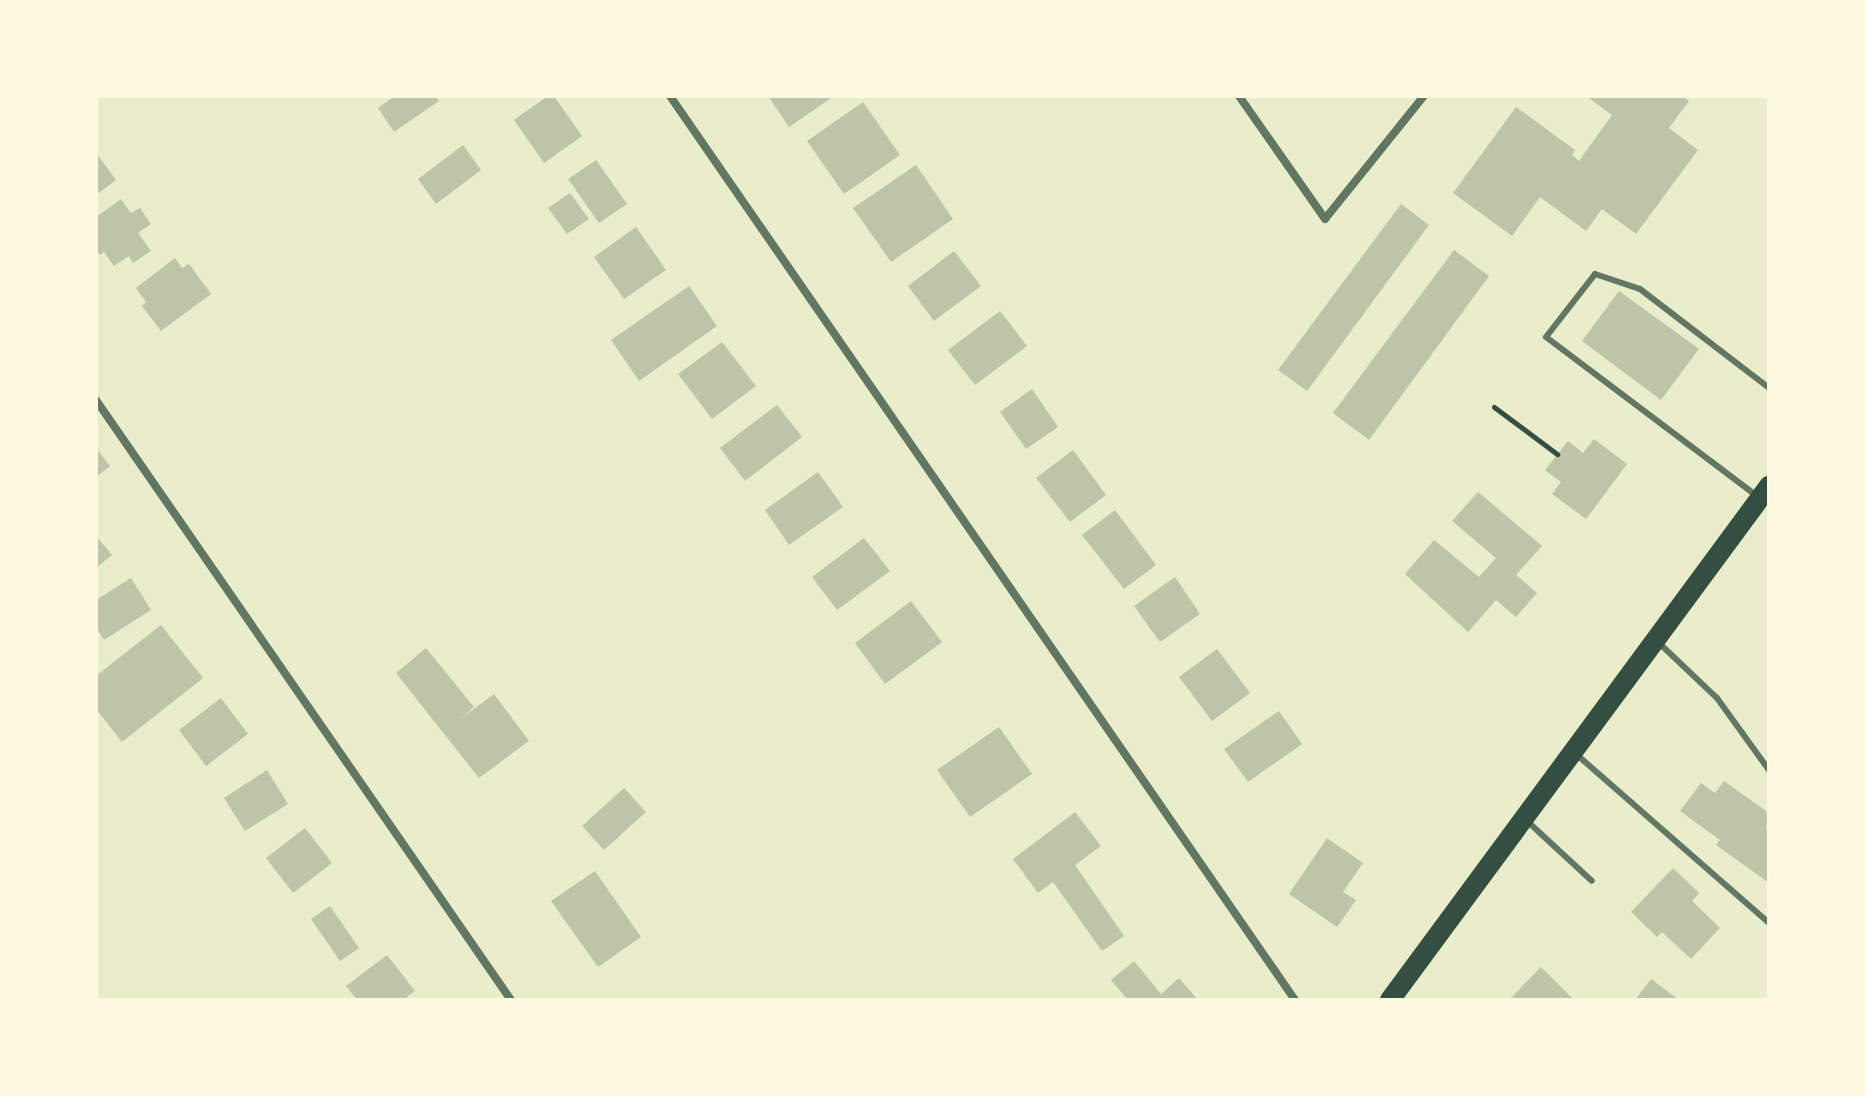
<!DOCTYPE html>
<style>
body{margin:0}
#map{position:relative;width:1865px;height:1096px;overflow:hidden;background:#e9edc9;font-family:Merriweather,serif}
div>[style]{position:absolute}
.building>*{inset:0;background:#bcc5a7}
.path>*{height:5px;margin:-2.5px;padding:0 2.5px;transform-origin:2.5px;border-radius:2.5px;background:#344e41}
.service>*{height:6px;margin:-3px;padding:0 3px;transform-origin:3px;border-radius:3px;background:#617663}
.minor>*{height:8px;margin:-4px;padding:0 4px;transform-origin:4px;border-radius:4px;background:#617663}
.primary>*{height:20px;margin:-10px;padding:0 10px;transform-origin:10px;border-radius:10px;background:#344e41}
span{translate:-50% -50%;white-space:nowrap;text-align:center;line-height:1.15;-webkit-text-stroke:6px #fefae0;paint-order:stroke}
.frame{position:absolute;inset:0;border:98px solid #fefae0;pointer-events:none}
</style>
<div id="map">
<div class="building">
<div style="clip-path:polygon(395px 96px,436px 96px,439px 101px,394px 132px,378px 108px)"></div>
<div style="clip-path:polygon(548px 96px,554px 96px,582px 136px,544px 163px,514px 120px)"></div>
<div style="clip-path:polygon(768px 96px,834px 96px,789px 127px)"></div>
<div style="clip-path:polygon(1586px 96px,1682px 96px,1689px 101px,1669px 128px,1698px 150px,1636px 234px,1602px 209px,1586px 231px,1540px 197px,1512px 236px,1453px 193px,1516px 107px,1575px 150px,1572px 155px,1579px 161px,1612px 115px)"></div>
<div style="clip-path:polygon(863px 102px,900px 155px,844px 194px,807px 141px)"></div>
<div style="clip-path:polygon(463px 145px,481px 170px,436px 204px,418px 179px)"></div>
<div style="clip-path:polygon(96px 153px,116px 180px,96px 195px)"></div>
<div style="clip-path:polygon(596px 160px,627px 204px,599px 223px,568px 179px)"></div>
<div style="clip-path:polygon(916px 165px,953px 219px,891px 262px,853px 208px)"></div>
<div style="clip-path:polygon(570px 193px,589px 219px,567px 234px,548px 208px)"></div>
<div style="clip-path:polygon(121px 199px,131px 213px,140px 208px,151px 224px,138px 233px,151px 251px,133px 263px,129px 256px,114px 266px,104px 252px,100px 255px,96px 250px,96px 217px)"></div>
<div style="clip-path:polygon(1401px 204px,1429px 225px,1307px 391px,1278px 370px)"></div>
<div style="clip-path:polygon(636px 227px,666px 270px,624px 299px,594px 257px)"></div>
<div style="clip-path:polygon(1454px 250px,1489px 276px,1369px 440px,1333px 413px)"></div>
<div style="clip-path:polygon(954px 251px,981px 286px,934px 321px,908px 286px)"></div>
<div style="clip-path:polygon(175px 258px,182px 268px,189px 264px,211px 294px,161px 331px,142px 306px,146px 302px,136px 288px)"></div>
<div style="clip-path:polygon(689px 286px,717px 326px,639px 381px,611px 340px)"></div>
<div style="clip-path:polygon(1619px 291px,1699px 349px,1661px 400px,1582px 341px)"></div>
<div style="clip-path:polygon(1000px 311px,1027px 346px,975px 385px,948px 350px)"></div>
<div style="clip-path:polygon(722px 342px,756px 386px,712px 419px,678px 374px)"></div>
<div style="clip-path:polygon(1032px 389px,1058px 427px,1026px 449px,1000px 412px)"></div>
<div style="clip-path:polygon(777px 405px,802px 437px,745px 481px,720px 448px)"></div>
<div style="clip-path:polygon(1594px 439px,1627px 464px,1586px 519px,1552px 494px,1561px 482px,1545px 470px,1568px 441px,1583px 453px)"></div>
<div style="clip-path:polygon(96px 448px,110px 466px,96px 477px)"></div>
<div style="clip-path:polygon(1073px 450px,1106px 495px,1070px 522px,1036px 478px)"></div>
<div style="clip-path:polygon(818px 472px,843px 507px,789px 545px,765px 510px)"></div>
<div style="clip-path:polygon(1478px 492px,1542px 546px,1516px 575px,1537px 593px,1516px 617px,1496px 600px,1468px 632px,1405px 574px,1434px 540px,1479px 577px,1496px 558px,1452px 521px)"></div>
<div style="clip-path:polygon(1115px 510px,1156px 565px,1124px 589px,1082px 535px)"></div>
<div style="clip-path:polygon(96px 536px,112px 555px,96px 568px)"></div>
<div style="clip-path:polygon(864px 538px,890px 571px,837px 610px,812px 577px)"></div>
<div style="clip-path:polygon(1175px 577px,1200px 614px,1160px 642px,1134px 606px)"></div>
<div style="clip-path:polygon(131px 578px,151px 610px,104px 640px,96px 627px,96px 600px)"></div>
<div style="clip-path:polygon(911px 601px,942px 642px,885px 684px,855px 643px)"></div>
<div style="clip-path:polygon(161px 625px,203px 678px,122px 742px,96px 709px,96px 676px)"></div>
<div style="clip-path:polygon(426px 648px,474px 707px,459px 720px,494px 694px,529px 741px,479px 778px,396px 673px)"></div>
<div style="clip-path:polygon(1217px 649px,1250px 693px,1212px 721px,1179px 677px)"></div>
<div style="clip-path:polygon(221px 698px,248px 734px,206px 766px,179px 730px)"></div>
<div style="clip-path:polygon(1279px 711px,1302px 744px,1248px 782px,1224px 749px)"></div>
<div style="clip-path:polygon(999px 727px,1032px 774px,970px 817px,937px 770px)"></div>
<div style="clip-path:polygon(267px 770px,288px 804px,245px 831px,224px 798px)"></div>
<div style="clip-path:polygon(1724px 781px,1769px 813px,1766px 829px,1769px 831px,1769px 883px,1716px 845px,1720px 840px,1680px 811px,1701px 783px,1715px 793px)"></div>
<div style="clip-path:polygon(624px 788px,646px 812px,604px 850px,582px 826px)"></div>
<div style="clip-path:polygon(1075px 812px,1101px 846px,1075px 865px,1124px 936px,1102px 951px,1053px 882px,1038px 893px,1013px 859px)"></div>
<div style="clip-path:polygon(305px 828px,332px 863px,293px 893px,266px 858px)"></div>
<div style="clip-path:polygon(1327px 838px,1363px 863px,1343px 892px,1356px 900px,1337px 927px,1289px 894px)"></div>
<div style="clip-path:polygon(1673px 868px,1699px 893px,1692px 901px,1720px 928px,1691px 959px,1662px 932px,1657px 937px,1631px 912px)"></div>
<div style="clip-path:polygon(595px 871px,641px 937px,598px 967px,551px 901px)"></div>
<div style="clip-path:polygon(330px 906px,359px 948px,340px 961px,311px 919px)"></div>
<div style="clip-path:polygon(387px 955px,415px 991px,403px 1000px,357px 1000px,346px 986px)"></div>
<div style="clip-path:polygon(1134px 961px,1161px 994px,1179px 978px,1198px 1000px,1128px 1000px,1111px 980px)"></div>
<div style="clip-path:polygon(1541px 967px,1574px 1000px,1509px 1000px)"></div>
<div style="clip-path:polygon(1651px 979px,1679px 1000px,1635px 1000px)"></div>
</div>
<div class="path">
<div style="left:1494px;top:407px;width:79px;rotate:36.7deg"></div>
</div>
<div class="service">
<div style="left:1757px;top:496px;width:264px;rotate:-143deg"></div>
<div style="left:1546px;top:337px;width:80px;rotate:-52.1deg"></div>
<div style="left:1595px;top:274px;width:47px;rotate:18.4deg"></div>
<div style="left:1640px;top:289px;width:163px;rotate:37.5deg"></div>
<div style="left:1659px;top:643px;width:80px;rotate:43.5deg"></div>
<div style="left:1717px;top:698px;width:89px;rotate:54.2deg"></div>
<div style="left:1576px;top:754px;width:257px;rotate:41.2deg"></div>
<div style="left:1527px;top:821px;width:88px;rotate:42.7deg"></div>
</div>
<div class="minor">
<div style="left:670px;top:96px;width:1099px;rotate:55.34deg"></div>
<div style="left:1239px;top:96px;width:150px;rotate:55deg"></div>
<div style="left:1325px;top:219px;width:158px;rotate:-51.2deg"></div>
<div style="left:96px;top:400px;width:730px;rotate:55.33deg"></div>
</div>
<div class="primary">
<div style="left:1390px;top:1000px;width:639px;rotate:-53.6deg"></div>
</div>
<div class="frame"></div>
</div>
